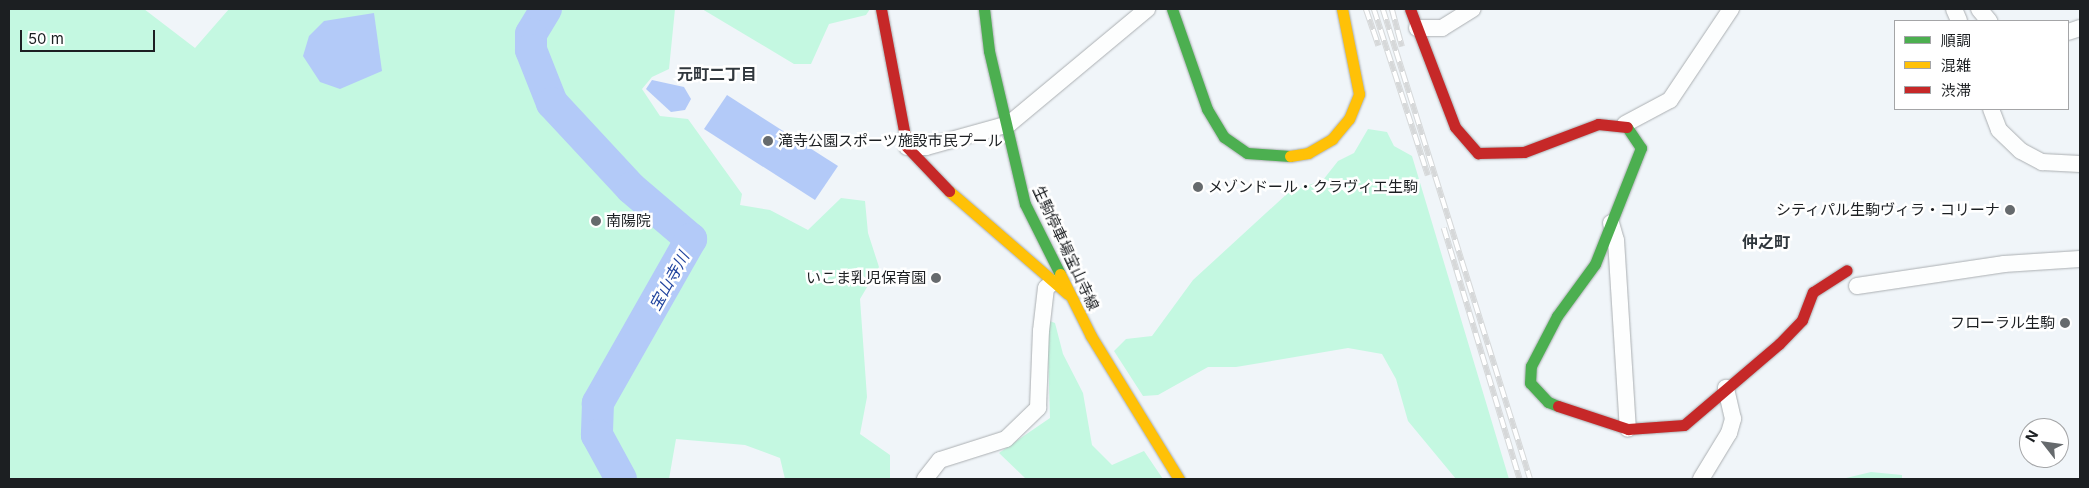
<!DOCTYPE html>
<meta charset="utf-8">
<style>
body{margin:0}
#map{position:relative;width:2089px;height:488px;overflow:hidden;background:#f0f5f9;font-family:Inter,"Noto Sans JP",sans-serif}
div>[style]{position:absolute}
.green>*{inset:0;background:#c4f8e1}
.water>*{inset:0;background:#b3caf8}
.river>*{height:32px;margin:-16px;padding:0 16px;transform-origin:16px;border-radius:16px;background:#b3caf8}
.roads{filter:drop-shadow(0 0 1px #abafb2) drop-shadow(0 0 1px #abafb2)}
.street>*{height:16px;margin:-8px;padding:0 8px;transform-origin:8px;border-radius:8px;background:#fdfefe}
.fast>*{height:11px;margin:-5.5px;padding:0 5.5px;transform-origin:5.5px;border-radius:5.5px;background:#4caf50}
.slow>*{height:11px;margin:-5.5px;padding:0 5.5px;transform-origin:5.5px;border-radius:5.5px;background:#ffc107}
.jam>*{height:11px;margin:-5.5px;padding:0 5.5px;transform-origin:5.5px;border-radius:5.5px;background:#c62828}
.rail>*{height:5.5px;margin-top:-2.75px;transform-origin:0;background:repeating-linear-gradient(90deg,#fff 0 11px,#d6d8d9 0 22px);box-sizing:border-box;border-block:1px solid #d6d8d9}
.dots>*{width:14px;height:14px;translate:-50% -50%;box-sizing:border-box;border:2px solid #fff;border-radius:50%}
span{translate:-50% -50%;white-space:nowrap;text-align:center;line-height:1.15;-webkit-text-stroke:5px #fff;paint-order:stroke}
.poi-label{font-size:15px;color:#1c1f22}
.left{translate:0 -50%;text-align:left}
.right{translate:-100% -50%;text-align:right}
.street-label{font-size:15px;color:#1c1f22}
.neighbourhood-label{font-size:16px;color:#30373d;font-weight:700}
.water-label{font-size:16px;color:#21449e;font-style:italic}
.frame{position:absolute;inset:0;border:10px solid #1c1f22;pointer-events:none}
.legend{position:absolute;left:1894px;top:20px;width:175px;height:90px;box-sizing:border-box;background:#fff;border:1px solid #a4a5a7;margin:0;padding:6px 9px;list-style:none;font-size:15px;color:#1c1f22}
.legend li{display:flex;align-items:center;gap:10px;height:25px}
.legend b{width:25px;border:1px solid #a4a5a7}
.north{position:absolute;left:2019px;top:418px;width:50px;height:50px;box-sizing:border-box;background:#fff;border:1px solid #a4a5a7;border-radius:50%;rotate:300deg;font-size:14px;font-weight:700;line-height:20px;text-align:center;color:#1c1f22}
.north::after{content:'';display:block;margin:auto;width:18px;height:22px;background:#666a6d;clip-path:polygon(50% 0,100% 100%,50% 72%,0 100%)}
.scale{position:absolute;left:20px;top:30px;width:135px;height:22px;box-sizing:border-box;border:2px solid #1c1f22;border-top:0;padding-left:6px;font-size:15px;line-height:18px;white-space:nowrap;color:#1c1f22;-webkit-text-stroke:4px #fff;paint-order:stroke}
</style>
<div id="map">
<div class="green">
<div style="clip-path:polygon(9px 9px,144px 9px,195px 48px,229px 9px,675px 9px,669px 69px,652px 77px,642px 89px,660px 116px,688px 119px,742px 194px,740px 205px,770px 210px,808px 230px,841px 198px,865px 201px,868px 233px,879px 267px,860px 299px,867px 397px,860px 434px,890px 455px,890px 479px,785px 479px,780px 458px,745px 445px,676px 439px,669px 479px,9px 479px)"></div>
<div style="clip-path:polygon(702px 9px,870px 9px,866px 15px,829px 24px,811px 64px,794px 64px)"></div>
<div style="clip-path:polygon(1368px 129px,1387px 132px,1394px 146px,1412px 156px,1509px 479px,1456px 479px,1408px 421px,1396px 379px,1382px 354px,1348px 348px,1236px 367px,1208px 367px,1158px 395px,1143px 396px,1114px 351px,1126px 339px,1152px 336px,1193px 280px,1289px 192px,1323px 180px,1338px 161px,1354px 153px)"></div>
<div style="clip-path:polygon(1047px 320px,1055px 323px,1063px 354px,1083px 393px,1092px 445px,1112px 465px,1144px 451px,1163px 479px,1026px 479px,999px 453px,1050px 418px)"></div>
<div style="clip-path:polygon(1871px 472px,1902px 475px,1902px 479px,1842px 479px)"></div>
</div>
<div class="water">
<div style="clip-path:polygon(374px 13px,382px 71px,340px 89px,320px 82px,303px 56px,309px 36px,324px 21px)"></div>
<div style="clip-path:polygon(652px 80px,684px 87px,691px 99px,685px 110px,671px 112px,646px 89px)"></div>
<div style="clip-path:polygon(727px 95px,838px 166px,815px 200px,704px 129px)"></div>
</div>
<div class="river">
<div style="left:546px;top:9px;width:29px;rotate:121deg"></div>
<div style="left:531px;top:34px;width:16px;rotate:90deg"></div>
<div style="left:531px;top:50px;width:57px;rotate:68.4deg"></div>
<div style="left:552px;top:103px;width:116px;rotate:47.1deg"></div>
<div style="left:631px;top:188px;width:79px;rotate:40.4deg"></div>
<div style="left:691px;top:239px;width:189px;rotate:119.6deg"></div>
<div style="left:598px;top:403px;width:32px;rotate:92deg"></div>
<div style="left:597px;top:435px;width:50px;rotate:61.4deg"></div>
</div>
<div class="roads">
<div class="street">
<div style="left:1954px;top:9px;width:13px;rotate:67deg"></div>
<div style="left:1979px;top:9px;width:16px;rotate:50deg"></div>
<div style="left:1417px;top:28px;width:25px"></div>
<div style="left:1442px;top:28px;width:36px;rotate:-32deg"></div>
<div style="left:2068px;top:32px;width:13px;rotate:-18deg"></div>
<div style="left:1991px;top:109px;width:22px;rotate:69deg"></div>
<div style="left:1999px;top:130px;width:30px;rotate:44deg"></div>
<div style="left:2021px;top:151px;width:24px;rotate:28deg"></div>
<div style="left:2042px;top:162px;width:38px;rotate:3deg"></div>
<div style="left:1625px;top:124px;width:51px;rotate:-28.1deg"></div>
<div style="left:1670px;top:100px;width:110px;rotate:-56.2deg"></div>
<div style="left:907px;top:147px;width:19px"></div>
<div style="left:926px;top:147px;width:86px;rotate:-15.5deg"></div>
<div style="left:1009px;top:124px;width:180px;rotate:-39.8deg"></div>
<div style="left:1611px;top:223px;width:18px;rotate:74deg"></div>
<div style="left:1616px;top:240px;width:189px;rotate:86.4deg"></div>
<div style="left:1857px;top:286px;width:149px;rotate:-8.5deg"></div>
<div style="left:2004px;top:264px;width:76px;rotate:-3.8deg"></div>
<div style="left:925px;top:479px;width:24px;rotate:-52deg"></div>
<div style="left:940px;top:460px;width:69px;rotate:-17.7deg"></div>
<div style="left:1006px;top:439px;width:45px;rotate:-44.1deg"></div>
<div style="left:1038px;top:408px;width:77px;rotate:-87.8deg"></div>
<div style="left:1041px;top:331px;width:43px;rotate:-83.4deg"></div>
<div style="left:1046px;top:288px;width:8px;rotate:-40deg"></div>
<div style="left:1701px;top:479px;width:54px;rotate:-58.7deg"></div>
<div style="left:1729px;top:433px;width:15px;rotate:-74deg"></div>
<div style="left:1733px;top:419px;width:32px;rotate:-103deg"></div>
</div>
<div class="fast">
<div style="left:984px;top:9px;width:42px;rotate:83.2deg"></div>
<div style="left:989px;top:51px;width:157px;rotate:76.8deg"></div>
<div style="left:1025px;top:204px;width:78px;rotate:63.4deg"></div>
<div style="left:1172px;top:9px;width:106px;rotate:70.7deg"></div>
<div style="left:1207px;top:109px;width:33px;rotate:59deg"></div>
<div style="left:1224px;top:137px;width:28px;rotate:35deg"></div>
<div style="left:1247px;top:153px;width:43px;rotate:4deg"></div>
<div style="left:1558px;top:406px;width:11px;rotate:-158deg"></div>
<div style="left:1548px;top:402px;width:26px;rotate:-133deg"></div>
<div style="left:1530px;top:383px;width:17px;rotate:-87deg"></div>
<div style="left:1531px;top:366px;width:56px;rotate:-62.5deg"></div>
<div style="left:1557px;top:316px;width:64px;rotate:-53.8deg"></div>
<div style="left:1595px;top:264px;width:125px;rotate:-68.4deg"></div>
<div style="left:1641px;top:148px;width:25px;rotate:-124deg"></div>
</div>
<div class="slow">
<div style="left:1290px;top:156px;width:18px;rotate:-9deg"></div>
<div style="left:1308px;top:153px;width:28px;rotate:-30deg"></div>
<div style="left:1332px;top:139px;width:26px;rotate:-50deg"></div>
<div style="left:1349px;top:119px;width:27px;rotate:-68deg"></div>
<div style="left:1359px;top:94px;width:87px;rotate:-101.3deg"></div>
<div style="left:949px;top:191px;width:157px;rotate:40.9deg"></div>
<div style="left:1060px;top:274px;width:69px;rotate:63.4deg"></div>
<div style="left:1091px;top:336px;width:168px;rotate:58.4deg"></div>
</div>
<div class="jam">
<div style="left:881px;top:9px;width:140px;rotate:79.3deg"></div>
<div style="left:907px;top:147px;width:61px;rotate:46.3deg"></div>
<div style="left:1410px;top:9px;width:126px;rotate:69.1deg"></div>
<div style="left:1455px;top:127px;width:35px;rotate:49deg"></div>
<div style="left:1478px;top:153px;width:46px;rotate:-1.2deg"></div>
<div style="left:1524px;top:152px;width:79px;rotate:-20.7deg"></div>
<div style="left:1598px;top:124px;width:29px;rotate:6deg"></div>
<div style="left:1558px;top:406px;width:74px;rotate:18.2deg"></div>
<div style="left:1628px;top:429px;width:56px;rotate:-4.1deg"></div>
<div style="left:1684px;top:425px;width:125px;rotate:-40.5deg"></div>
<div style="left:1779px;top:344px;width:33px;rotate:-46deg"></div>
<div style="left:1802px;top:320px;width:30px;rotate:-69deg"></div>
<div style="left:1813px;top:292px;width:40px;rotate:-32.9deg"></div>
</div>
</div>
<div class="rail">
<div style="left:1366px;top:9px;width:39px;rotate:71deg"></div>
<div style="left:1374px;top:9px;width:175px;rotate:72deg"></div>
<div style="left:1383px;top:9px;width:492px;rotate:72.6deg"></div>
<div style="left:1392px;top:9px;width:39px;rotate:75deg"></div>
<div style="left:1444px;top:228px;width:262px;rotate:73.2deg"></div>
</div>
<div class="dots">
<div style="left:768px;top:141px;background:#666a6d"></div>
<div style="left:1198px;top:187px;background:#666a6d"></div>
<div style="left:2010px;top:210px;background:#666a6d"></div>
<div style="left:596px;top:221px;background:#666a6d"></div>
<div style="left:936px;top:278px;background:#666a6d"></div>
<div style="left:2065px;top:323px;background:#666a6d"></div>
</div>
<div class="poi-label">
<span class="left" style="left:778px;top:141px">滝寺公園スポーツ施設市民プール</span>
<span class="left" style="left:1208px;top:187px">メゾンドール・クラヴィエ生駒</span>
<span class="right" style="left:2000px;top:210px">シティパル生駒ヴィラ・コリーナ</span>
<span class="left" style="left:606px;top:221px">南陽院</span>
<span class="right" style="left:926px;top:278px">いこま乳児保育園</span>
<span class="right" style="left:2055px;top:323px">フローラル生駒</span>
</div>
<div class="street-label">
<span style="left:1066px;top:248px;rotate:65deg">生駒停車場宝山寺線</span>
</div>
<div class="neighbourhood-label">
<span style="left:717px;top:74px">元町二丁目</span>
<span style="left:1766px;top:242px">仲之町</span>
</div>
<div class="water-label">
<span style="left:669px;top:281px;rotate:-61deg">宝山寺川</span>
</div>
<div class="frame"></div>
<ul class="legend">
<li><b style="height:6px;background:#4caf50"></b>順調</li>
<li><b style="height:6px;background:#ffc107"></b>混雑</li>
<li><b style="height:6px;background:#c62828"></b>渋滞</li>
</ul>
<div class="north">N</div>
<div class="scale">50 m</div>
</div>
